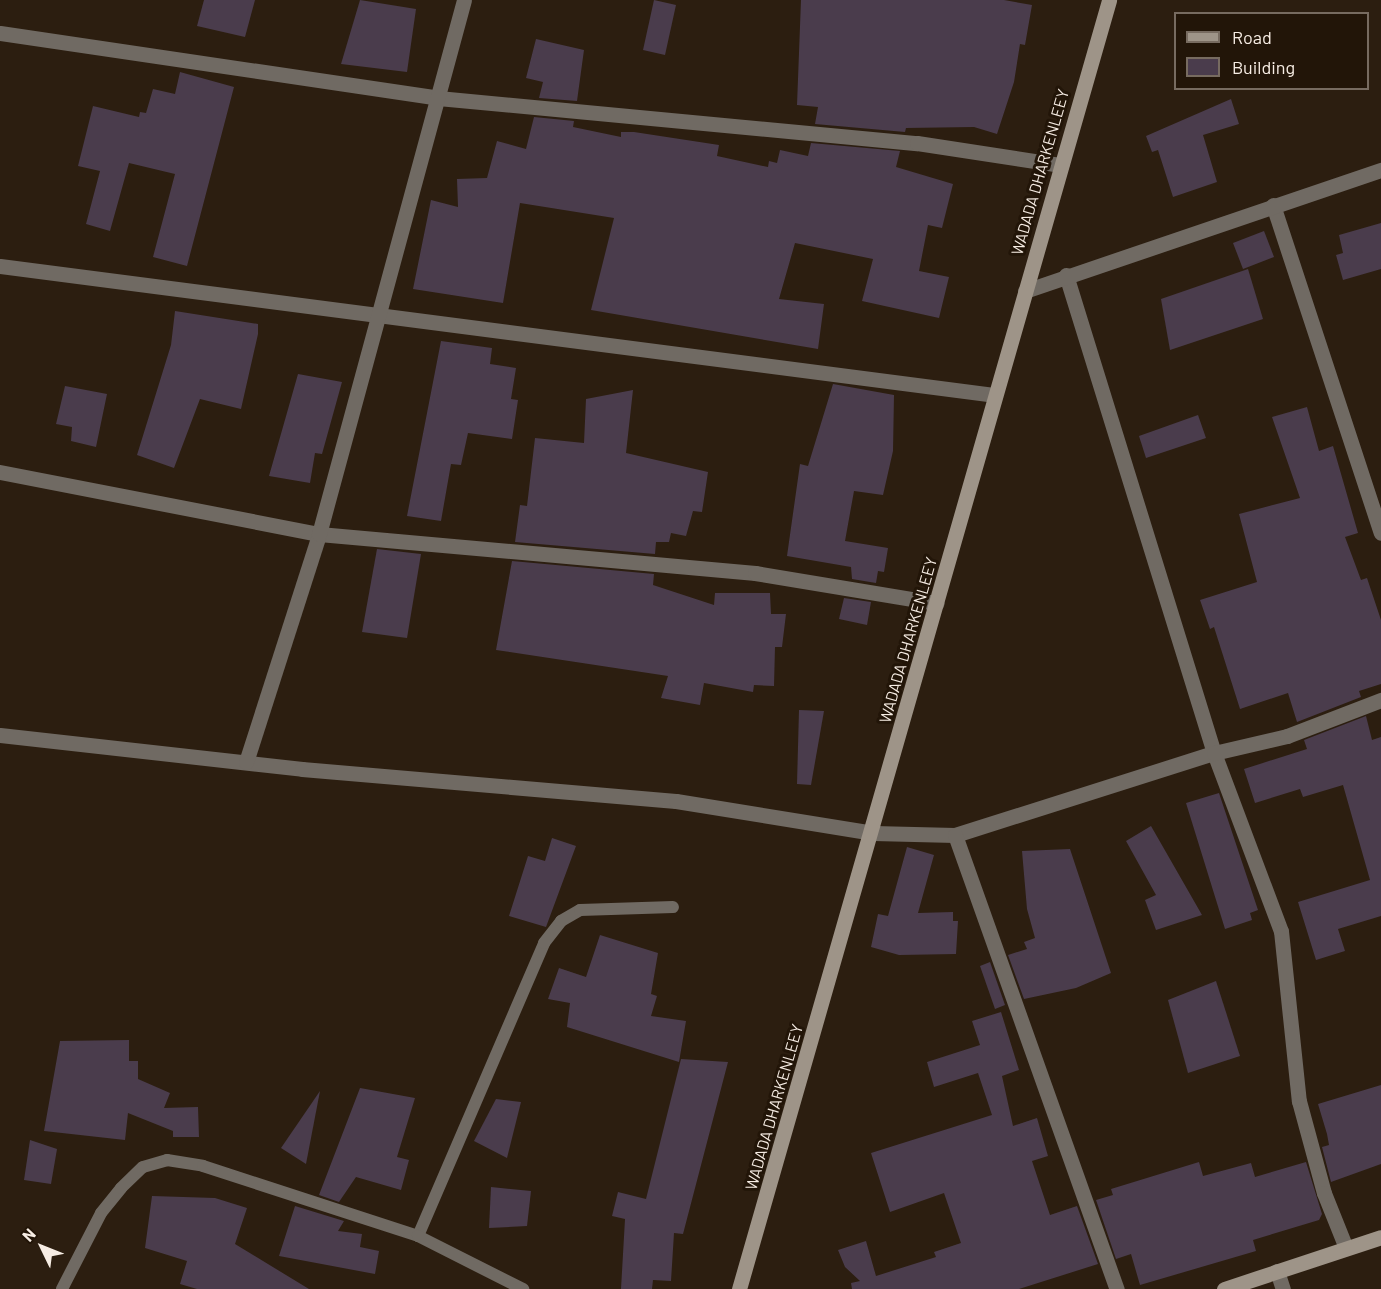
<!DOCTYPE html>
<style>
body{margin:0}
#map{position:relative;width:1381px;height:1289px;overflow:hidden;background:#2c1e10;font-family:Barlow,sans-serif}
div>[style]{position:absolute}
.building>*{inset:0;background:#4a3c4c}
.service>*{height:12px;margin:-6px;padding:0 6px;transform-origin:6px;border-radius:6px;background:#706a63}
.minor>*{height:15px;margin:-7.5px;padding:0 7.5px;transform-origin:7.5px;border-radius:7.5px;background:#706a63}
.secondary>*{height:15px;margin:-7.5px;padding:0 7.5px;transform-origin:7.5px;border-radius:7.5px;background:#9e9488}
span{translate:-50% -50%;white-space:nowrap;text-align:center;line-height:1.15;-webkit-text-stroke:6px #221508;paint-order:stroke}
.street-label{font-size:16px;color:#f7ede4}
.legend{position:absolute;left:1174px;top:12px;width:195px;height:78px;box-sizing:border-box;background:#221508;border:2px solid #776b60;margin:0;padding:8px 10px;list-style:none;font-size:18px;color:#f7ede4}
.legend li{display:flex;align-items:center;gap:12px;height:30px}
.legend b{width:30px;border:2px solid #776b60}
.north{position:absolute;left:12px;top:1217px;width:60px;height:60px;-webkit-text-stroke:4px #221508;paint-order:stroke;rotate:313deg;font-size:16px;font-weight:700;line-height:24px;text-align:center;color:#f7ede4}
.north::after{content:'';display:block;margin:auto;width:21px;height:27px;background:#f7ede4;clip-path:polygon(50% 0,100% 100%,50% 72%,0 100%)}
</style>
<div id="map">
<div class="building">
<div style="clip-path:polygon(204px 0,255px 0,245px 37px,197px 26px)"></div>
<div style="clip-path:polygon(360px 0,416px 9px,407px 72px,341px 64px)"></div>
<div style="clip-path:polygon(654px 0,676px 5px,665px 55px,643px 50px)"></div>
<div style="clip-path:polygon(801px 0,1004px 0,1032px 5px,1025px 45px,1020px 44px,1014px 82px,997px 134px,974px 127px,906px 128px,905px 132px,815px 124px,818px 107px,797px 105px)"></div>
<div style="clip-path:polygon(536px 39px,584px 50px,577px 101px,539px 98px,543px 82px,526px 78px)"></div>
<div style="clip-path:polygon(180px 72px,234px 87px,187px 266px,153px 257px,175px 174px,129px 163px,110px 231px,86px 224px,100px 171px,78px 166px,93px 106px,139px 117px,140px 112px,146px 113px,153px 89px,175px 94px)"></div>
<div style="clip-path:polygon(1231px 99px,1239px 124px,1203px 135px,1217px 182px,1173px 197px,1158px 150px,1152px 152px,1146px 136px)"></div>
<div style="clip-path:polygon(534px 117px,574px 121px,573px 127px,621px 137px,621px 132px,634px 132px,719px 145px,717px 156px,768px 167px,769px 161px,777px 163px,780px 150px,808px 156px,811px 143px,900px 151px,896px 167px,953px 184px,942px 228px,928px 225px,919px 271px,949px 277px,939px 318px,862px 301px,873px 259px,795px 243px,779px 299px,824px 304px,818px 349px,591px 310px,614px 218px,520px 203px,503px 303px,413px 289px,431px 200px,458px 207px,457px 179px,487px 178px,497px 141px,526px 149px)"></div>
<div style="clip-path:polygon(1381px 223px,1381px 269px,1343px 280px,1336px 255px,1343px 253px,1339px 235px)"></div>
<div style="clip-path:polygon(1264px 231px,1274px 257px,1243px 269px,1233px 243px)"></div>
<div style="clip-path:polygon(1248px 269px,1263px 319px,1170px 350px,1161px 299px)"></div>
<div style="clip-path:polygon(175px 311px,258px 324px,258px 334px,241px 409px,200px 399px,174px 468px,137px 455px,171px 345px)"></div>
<div style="clip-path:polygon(441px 341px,492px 348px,490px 364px,516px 368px,511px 399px,518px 400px,512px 439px,468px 433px,461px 465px,451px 464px,441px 521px,407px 516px)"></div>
<div style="clip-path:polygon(298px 374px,342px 382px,322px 454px,315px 453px,310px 483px,269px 476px)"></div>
<div style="clip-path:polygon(833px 384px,894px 395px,893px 451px,883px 495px,854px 491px,845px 541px,888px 548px,884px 572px,878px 571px,876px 583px,852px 579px,851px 567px,787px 556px,800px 464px,808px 466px)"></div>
<div style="clip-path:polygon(65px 386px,107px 394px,96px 447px,71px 441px,72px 427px,56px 424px)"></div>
<div style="clip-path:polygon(633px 390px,626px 453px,708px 472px,702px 512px,693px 511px,686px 536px,671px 533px,669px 542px,656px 542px,655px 554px,515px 542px,520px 505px,527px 506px,535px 438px,584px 443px,586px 399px)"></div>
<div style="clip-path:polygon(1307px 407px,1319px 451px,1333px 446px,1358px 533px,1345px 537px,1361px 580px,1367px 578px,1381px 620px,1381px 684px,1359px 691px,1361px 697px,1297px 722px,1288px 693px,1240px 709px,1214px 627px,1210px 629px,1200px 600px,1257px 582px,1239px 514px,1300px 498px,1272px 417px)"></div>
<div style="clip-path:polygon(1198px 415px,1206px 438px,1146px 458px,1139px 436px)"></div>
<div style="clip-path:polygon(377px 549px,421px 554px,407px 638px,362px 632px)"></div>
<div style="clip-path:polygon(512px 561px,654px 574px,653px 585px,714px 605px,715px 593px,770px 593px,771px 614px,786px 614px,782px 647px,775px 647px,774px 686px,754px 685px,753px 692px,704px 683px,700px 705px,661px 698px,668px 676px,496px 650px)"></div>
<div style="clip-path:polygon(844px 598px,871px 602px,867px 625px,839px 619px)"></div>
<div style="clip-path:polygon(799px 710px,824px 711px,811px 785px,797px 784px)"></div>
<div style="clip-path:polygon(1366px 716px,1372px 740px,1381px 737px,1381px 916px,1338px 929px,1345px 951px,1316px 960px,1298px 902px,1370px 880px,1343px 785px,1303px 797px,1300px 789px,1255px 803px,1244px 769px,1307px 749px,1304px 740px)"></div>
<div style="clip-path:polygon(1219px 793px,1258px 910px,1250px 913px,1252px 920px,1225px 929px,1186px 803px)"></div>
<div style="clip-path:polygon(1151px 826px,1202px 915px,1156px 930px,1145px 900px,1156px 895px,1126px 841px)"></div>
<div style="clip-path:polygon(552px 838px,576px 846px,546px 927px,509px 916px,528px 856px,545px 861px)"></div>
<div style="clip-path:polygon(907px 847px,934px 855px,918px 913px,953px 912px,953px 921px,958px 921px,956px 954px,899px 955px,871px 947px,878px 914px,888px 916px)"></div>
<div style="clip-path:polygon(1070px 849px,1111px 973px,1076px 988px,1024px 999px,1008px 955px,1027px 949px,1024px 942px,1035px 938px,1027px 909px,1022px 851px)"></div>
<div style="clip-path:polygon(600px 935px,658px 953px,651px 994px,657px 996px,651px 1016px,686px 1021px,679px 1062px,567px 1027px,570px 1003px,548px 999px,559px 968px,586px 977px)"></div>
<div style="clip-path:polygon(990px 962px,1005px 1005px,995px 1009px,980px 966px)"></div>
<div style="clip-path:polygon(1216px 981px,1240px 1056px,1188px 1073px,1168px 1000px)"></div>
<div style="clip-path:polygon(1001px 1012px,1019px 1070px,1002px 1076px,1013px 1126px,1037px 1118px,1048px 1156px,1032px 1161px,1050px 1215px,1077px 1206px,1098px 1264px,1019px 1289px,852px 1289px,851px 1283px,860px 1281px,845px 1267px,838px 1250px,866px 1241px,876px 1276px,936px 1257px,934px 1252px,961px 1243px,944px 1193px,890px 1212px,871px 1153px,992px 1115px,978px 1073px,934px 1087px,927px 1062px,980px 1045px,972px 1021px)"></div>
<div style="clip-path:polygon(129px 1040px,129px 1061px,138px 1061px,138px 1079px,170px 1093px,164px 1108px,198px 1107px,199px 1137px,173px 1137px,173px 1131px,128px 1113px,125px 1140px,44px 1131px,60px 1041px)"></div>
<div style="clip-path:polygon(681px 1059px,728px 1062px,683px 1234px,674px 1233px,671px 1281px,653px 1280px,652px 1289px,621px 1289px,625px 1219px,612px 1216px,618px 1192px,646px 1199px)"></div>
<div style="clip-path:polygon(1381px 1085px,1381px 1164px,1331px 1182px,1322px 1147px,1329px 1145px,1327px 1134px,1318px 1104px)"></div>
<div style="clip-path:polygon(360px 1088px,415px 1098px,397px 1157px,409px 1160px,401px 1190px,356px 1177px,339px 1202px,319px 1195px)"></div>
<div style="clip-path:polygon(320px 1091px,306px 1164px,281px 1148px)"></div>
<div style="clip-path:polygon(496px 1099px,521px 1102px,507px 1158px,474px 1141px)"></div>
<div style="clip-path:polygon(30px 1140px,57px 1149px,51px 1184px,24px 1180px)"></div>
<div style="clip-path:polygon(1199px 1162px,1203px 1176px,1251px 1163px,1255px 1177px,1306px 1162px,1322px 1214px,1319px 1220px,1253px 1240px,1256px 1251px,1140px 1285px,1131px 1254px,1116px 1259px,1096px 1200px,1113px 1195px,1111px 1189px)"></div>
<div style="clip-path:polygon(491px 1187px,531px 1191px,527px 1226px,489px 1228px)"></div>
<div style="clip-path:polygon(152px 1196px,215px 1198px,247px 1208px,235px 1244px,309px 1289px,197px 1289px,180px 1284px,187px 1261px,145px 1248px)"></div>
<div style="clip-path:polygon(295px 1206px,344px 1221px,338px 1231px,362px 1234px,360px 1247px,379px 1251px,375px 1274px,279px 1256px)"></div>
</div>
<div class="service">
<div style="left:418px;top:1236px;width:319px;rotate:-66.7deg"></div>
<div style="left:544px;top:943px;width:28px;rotate:-52deg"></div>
<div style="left:561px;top:921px;width:22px;rotate:-30deg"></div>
<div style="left:580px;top:910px;width:93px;rotate:-1.8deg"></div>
<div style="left:62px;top:1289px;width:85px;rotate:-62.8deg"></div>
<div style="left:101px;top:1213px;width:32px;rotate:-51deg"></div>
<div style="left:121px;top:1188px;width:30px;rotate:-44deg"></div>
<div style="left:143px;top:1167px;width:25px;rotate:-16deg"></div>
<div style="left:167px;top:1160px;width:36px;rotate:9deg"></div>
<div style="left:203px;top:1166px;width:226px;rotate:18deg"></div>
<div style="left:418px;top:1236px;width:118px;rotate:26.8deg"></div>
</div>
<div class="minor">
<div style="left:0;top:33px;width:443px;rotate:8.4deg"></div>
<div style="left:438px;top:98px;width:481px;rotate:5.4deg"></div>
<div style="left:917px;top:143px;width:146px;rotate:8.7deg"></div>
<div style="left:1273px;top:205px;width:345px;rotate:71.8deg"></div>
<div style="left:0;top:266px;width:1002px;rotate:7.39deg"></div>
<div style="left:1066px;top:275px;width:500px;rotate:72.8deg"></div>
<div style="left:1214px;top:753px;width:190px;rotate:69.4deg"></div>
<div style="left:1281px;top:931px;width:171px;rotate:84deg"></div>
<div style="left:1299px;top:1101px;width:95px;rotate:74.8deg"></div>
<div style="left:1324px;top:1193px;width:59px;rotate:68.2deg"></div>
<div style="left:1025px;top:291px;width:376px;rotate:-18.8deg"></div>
<div style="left:0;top:472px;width:325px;rotate:11deg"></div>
<div style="left:319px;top:534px;width:438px;rotate:5.1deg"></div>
<div style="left:755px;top:573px;width:184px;rotate:9.4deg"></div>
<div style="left:0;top:735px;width:304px;rotate:6.4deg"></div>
<div style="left:302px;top:769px;width:375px;rotate:4.9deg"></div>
<div style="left:676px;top:801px;width:200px;rotate:9.2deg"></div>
<div style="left:873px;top:833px;width:82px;rotate:1.4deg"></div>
<div style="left:955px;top:835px;width:272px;rotate:-17.6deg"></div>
<div style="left:1214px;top:753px;width:75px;rotate:-13.1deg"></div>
<div style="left:1287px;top:736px;width:101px;rotate:-21deg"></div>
<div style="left:246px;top:762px;width:239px;rotate:-72.2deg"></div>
<div style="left:319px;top:534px;width:553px;rotate:-74.81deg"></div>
<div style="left:955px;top:835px;width:482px;rotate:70.4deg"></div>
<div style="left:1277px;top:1271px;width:19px;rotate:72deg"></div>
</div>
<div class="secondary">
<div style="left:739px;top:1289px;width:1341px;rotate:-73.98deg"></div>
<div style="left:1224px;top:1289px;width:165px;rotate:-18.3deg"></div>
</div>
<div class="street-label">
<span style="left:1040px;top:172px;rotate:-74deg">WADADA DHARKENLEEY</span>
<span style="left:908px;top:640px;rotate:-74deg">WADADA DHARKENLEEY</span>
<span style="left:774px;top:1107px;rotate:-74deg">WADADA DHARKENLEEY</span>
</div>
<ul class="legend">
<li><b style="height:8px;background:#9e9488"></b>Road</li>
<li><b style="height:16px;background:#4a3c4c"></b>Building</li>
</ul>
<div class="north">N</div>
</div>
